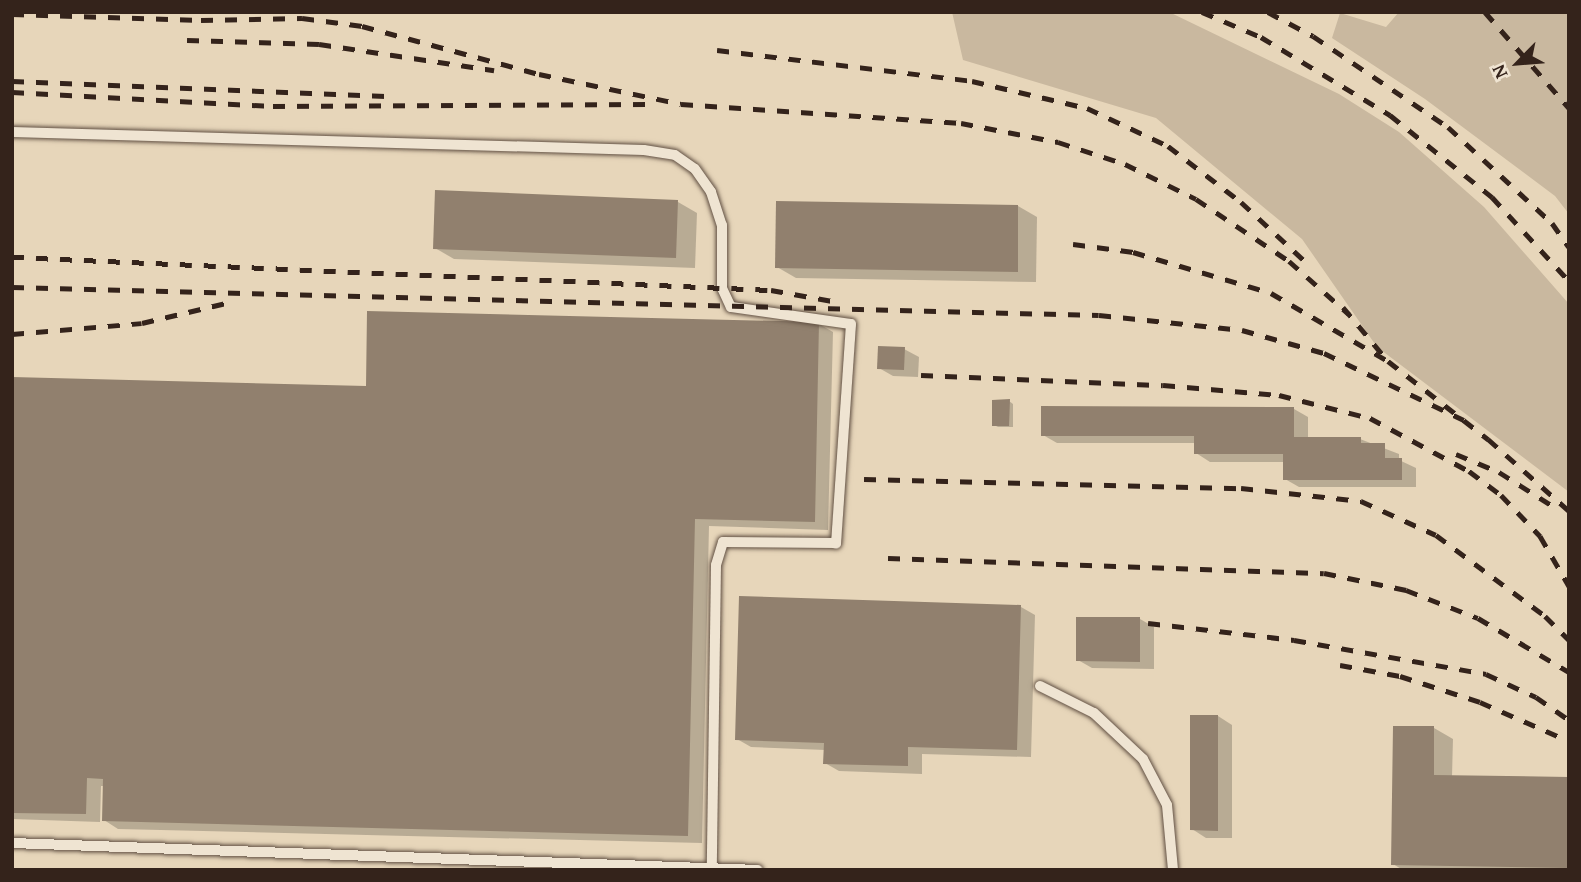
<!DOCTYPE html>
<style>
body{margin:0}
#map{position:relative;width:1581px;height:882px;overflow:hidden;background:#e7d6ba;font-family:"Gentium Book Plus",serif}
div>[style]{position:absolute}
.green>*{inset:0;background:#c9b89f}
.shadow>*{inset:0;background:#0003}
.building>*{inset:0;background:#91806e}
.roads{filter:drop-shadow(0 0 2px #615043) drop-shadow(0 0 2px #615043)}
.service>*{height:10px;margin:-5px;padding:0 5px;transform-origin:5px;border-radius:5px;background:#efe4d2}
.rail>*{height:5px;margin-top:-2.5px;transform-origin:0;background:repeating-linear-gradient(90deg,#34231b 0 12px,transparent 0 24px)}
span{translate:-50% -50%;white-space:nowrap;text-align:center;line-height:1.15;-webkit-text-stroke:6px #efe4d2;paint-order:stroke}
.frame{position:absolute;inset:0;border:14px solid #34231b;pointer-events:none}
.north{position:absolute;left:1483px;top:28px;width:70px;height:70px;-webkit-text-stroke:5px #efe4d2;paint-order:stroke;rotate:245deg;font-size:19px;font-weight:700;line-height:28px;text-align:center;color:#34231b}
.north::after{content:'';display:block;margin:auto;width:24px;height:32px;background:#34231b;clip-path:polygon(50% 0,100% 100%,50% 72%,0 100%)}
</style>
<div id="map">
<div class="green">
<div style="clip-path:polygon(952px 12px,1169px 12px,1339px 94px,1399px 132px,1484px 207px,1569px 304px,1569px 492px,1377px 347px,1302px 239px,1156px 118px,963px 60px)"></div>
<div style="clip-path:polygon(1399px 12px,1569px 12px,1569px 214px,1555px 196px,1425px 99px,1332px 38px,1340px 13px,1386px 27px)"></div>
</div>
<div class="shadow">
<div style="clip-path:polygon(608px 12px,663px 12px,663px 14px)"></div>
<div style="clip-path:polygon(678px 202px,697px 213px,695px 268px,454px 259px,435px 248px)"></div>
<div style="clip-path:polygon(1018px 206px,1037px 217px,1036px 282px,796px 278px,777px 267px)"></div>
<div style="clip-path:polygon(819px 324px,833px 332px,828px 530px,709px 526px,702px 843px,118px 829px,104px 820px,105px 786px,101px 786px,100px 822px,12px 819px,12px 379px,368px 387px)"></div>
<div style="clip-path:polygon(904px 349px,919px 357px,918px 377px,893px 376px,879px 368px)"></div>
<div style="clip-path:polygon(1009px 401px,1013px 404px,1013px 427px,998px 427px,994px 425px)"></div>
<div style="clip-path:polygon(1294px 409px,1308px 417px,1308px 439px,1360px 439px,1399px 454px,1399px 460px,1416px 468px,1416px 487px,1299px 487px,1285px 479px,1285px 462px,1210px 462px,1196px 453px,1196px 443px,1057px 443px,1043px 435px)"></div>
<div style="clip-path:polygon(1021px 607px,1035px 615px,1031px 757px,922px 754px,922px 774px,839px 771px,825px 763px,825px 750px,751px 747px,737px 739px)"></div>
<div style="clip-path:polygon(1078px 618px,1140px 619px,1154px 627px,1154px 669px,1092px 668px,1078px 660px)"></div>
<div style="clip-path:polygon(1218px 716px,1232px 725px,1232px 838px,1206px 838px,1192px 829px)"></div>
<div style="clip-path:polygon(1434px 728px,1453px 739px,1452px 777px,1569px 779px,1569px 870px,1403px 870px,1393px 864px)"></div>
</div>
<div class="building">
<div style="clip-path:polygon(435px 190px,678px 200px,676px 258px,433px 249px)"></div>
<div style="clip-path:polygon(776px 201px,1018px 205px,1018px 272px,775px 268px)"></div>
<div style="clip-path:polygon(367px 311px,819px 322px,815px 522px,695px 519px,688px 836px,102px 821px,103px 779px,87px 778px,86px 814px,12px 813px,12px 377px,366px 386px)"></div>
<div style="clip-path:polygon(878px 346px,905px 347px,904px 370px,877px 369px)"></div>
<div style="clip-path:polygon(1010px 399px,1009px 426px,992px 426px,992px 400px)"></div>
<div style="clip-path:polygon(1041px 406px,1294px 407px,1294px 437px,1361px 437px,1361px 443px,1385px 443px,1385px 458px,1402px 458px,1402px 480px,1283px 480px,1283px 454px,1194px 454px,1194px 436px,1041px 436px)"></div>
<div style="clip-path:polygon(739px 596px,1021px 605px,1017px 750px,908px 747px,908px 766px,823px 764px,824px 743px,735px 740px)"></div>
<div style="clip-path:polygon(1076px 617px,1140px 617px,1140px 662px,1076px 661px)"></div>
<div style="clip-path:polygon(1190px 715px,1218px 715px,1218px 831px,1190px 830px)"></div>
<div style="clip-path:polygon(1393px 726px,1434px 726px,1434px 775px,1569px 777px,1569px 868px,1391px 865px)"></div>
</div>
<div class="roads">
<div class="service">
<div style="left:12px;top:132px;width:632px;rotate:1.63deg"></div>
<div style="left:644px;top:150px;width:31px;rotate:9deg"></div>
<div style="left:675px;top:155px;width:24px;rotate:35deg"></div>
<div style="left:695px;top:169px;width:28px;rotate:55deg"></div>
<div style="left:711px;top:192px;width:35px;rotate:72deg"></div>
<div style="left:722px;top:225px;width:63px;rotate:90deg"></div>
<div style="left:722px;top:288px;width:21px;rotate:65deg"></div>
<div style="left:731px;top:307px;width:121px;rotate:8.1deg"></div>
<div style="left:851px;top:324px;width:220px;rotate:93.9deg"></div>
<div style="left:836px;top:543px;width:113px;rotate:-179.5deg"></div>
<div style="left:723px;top:542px;width:24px;rotate:107deg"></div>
<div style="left:716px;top:565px;width:304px;rotate:90.8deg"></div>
<div style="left:1040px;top:686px;width:60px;rotate:26.6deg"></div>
<div style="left:1094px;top:713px;width:67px;rotate:43.2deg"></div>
<div style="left:1143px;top:759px;width:52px;rotate:62.4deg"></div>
<div style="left:1167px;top:805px;width:65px;rotate:84.7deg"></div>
<div style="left:12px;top:843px;width:746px;rotate:2.07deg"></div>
</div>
</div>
<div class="rail">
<div style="left:1202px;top:12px;width:64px;rotate:23deg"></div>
<div style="left:1261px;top:37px;width:151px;rotate:31.2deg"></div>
<div style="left:1390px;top:115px;width:131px;rotate:38.8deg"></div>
<div style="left:1492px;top:197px;width:114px;rotate:47.5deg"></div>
<div style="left:1268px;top:12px;width:51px;rotate:28.1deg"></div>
<div style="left:1313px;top:36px;width:163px;rotate:34deg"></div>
<div style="left:1448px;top:127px;width:142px;rotate:42.7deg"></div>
<div style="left:1552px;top:223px;width:29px;rotate:55deg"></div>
<div style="left:1485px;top:12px;width:128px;rotate:48.8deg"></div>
<div style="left:12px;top:14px;width:189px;rotate:1.8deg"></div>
<div style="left:201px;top:20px;width:101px;rotate:-1.1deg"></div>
<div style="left:302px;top:18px;width:61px;rotate:7.6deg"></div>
<div style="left:362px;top:26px;width:183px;rotate:15.2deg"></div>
<div style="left:539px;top:74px;width:145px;rotate:11.9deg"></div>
<div style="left:681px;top:104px;width:281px;rotate:3.9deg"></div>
<div style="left:961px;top:123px;width:99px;rotate:11.1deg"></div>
<div style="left:1058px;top:142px;width:71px;rotate:18.2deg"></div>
<div style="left:1125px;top:164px;width:79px;rotate:26.2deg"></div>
<div style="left:1196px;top:199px;width:112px;rotate:33.7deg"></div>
<div style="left:1289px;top:261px;width:80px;rotate:41.5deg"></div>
<div style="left:187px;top:40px;width:132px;rotate:1.7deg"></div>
<div style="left:319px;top:44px;width:177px;rotate:8.5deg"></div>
<div style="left:717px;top:50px;width:257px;rotate:6.9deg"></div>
<div style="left:972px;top:81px;width:118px;rotate:13.2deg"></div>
<div style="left:1087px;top:108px;width:89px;rotate:25.1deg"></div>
<div style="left:1168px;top:146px;width:92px;rotate:37.5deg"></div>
<div style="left:1241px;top:202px;width:94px;rotate:42.8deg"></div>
<div style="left:12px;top:81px;width:374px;rotate:2.3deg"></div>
<div style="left:12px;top:92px;width:261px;rotate:3.1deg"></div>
<div style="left:273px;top:106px;width:376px;rotate:-0.3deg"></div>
<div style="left:1073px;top:244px;width:61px;rotate:7.6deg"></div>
<div style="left:1133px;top:252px;width:144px;rotate:16.5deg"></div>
<div style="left:1271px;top:293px;width:135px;rotate:30.2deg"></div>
<div style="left:1388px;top:361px;width:127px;rotate:38deg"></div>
<div style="left:1488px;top:439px;width:108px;rotate:41.6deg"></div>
<div style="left:12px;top:257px;width:760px;rotate:2.49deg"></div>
<div style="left:771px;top:290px;width:68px;rotate:10.2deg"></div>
<div style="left:12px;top:287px;width:1087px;rotate:1.48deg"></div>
<div style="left:1099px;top:315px;width:144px;rotate:6deg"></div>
<div style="left:1242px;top:330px;width:85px;rotate:15.7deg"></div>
<div style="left:1324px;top:353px;width:155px;rotate:25.6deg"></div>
<div style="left:1343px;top:307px;width:70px;rotate:50.2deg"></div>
<div style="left:12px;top:334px;width:130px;rotate:-4.8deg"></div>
<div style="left:142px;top:323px;width:95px;rotate:-13.4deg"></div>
<div style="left:921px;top:375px;width:242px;rotate:2.4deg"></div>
<div style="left:1163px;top:385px;width:116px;rotate:4.9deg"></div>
<div style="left:1279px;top:395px;width:94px;rotate:14.2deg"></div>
<div style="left:1370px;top:418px;width:112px;rotate:28.2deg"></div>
<div style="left:1469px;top:471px;width:40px;rotate:37deg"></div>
<div style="left:1501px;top:495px;width:57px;rotate:46.4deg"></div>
<div style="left:1540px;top:536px;width:58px;rotate:59.9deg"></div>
<div style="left:1456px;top:454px;width:47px;rotate:22.7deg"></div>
<div style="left:1499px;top:472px;width:62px;rotate:32.4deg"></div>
<div style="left:864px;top:479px;width:377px;rotate:1.4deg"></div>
<div style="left:1241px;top:488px;width:121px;rotate:6.2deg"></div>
<div style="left:1361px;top:501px;width:82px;rotate:24.4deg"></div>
<div style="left:1436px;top:535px;width:136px;rotate:36.6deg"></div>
<div style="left:1545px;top:616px;width:34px;rotate:45deg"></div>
<div style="left:888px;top:558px;width:436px;rotate:2deg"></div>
<div style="left:1324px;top:573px;width:84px;rotate:11.7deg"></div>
<div style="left:1406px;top:590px;width:77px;rotate:21.3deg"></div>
<div style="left:1478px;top:618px;width:106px;rotate:30.7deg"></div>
<div style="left:1148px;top:623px;width:147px;rotate:6.6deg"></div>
<div style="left:1294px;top:640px;width:195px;rotate:10deg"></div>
<div style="left:1486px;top:674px;width:55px;rotate:24.7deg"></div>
<div style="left:1536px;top:697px;width:40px;rotate:34.9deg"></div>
<div style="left:1340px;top:665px;width:61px;rotate:10.4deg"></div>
<div style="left:1400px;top:676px;width:84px;rotate:18deg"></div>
<div style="left:1480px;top:702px;width:97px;rotate:23.7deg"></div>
</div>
<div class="frame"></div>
<div class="north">N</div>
</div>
